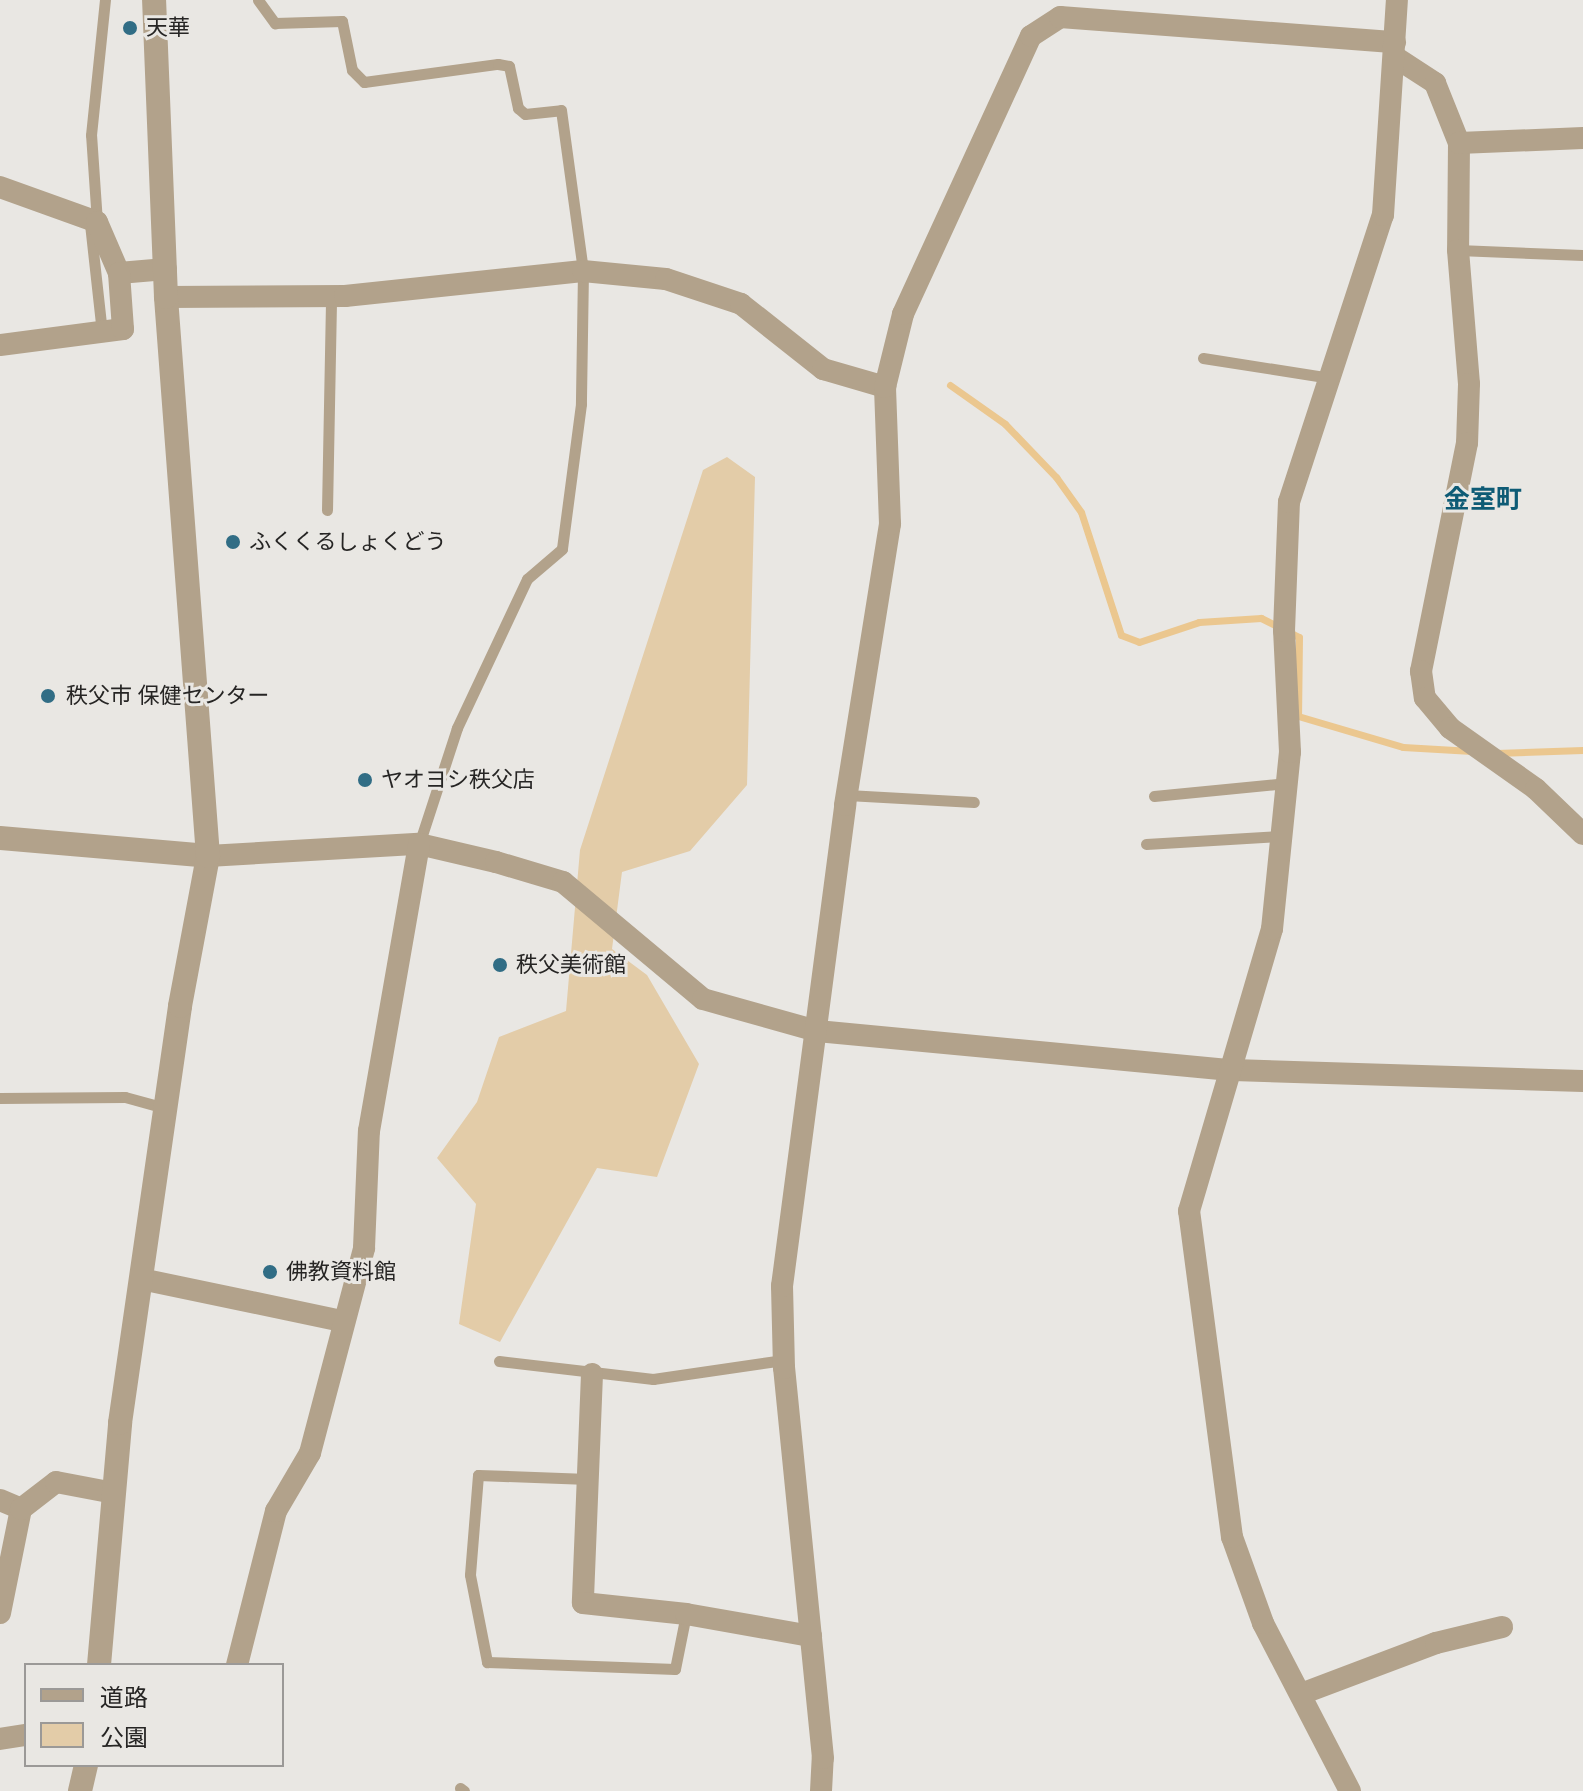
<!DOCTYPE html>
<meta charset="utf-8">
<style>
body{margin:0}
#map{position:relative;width:1583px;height:1791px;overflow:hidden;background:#e9e7e3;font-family:"Roboto Serif","Noto Sans JP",serif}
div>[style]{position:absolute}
.green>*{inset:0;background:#e3cca8}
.stream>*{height:7px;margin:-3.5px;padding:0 3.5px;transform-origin:3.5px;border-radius:3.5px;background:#ebc78f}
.service>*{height:11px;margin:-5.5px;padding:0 5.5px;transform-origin:5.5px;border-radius:5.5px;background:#b2a28b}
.minor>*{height:22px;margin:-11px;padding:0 11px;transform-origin:11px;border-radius:11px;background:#b2a28b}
.tertiary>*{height:24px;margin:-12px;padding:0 12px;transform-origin:12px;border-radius:12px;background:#b2a28b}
.dots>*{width:22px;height:22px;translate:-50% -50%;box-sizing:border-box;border:4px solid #e9e7e3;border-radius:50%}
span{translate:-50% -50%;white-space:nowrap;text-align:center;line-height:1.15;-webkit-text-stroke:6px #e9e7e3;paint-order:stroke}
.poi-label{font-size:22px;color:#262524}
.left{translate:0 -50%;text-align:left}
.quarter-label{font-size:26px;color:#0e5b75;font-weight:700}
.legend{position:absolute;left:24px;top:1663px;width:260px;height:104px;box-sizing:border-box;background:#e9e7e3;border:2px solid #9b9997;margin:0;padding:10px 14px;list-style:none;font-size:24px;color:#262524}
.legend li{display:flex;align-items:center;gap:16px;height:40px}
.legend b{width:40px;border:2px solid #9b9997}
</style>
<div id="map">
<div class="green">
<div style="clip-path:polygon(727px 457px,755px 477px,747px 785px,690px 851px,622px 872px,612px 949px,647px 975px,699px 1064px,657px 1177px,597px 1168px,500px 1342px,459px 1324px,476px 1204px,437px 1158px,477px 1102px,499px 1037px,566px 1011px,580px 850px,703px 470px)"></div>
</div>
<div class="stream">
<div style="left:950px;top:385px;width:67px;rotate:35.3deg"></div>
<div style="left:1005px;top:424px;width:74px;rotate:46.1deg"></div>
<div style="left:1056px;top:477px;width:43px;rotate:54.5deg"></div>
<div style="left:1081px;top:512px;width:129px;rotate:72deg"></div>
<div style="left:1121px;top:635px;width:19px;rotate:21deg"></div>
<div style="left:1139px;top:642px;width:63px;rotate:-18.4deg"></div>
<div style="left:1199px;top:622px;width:62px;rotate:-3.7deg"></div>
<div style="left:1261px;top:618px;width:42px;rotate:26.6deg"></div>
<div style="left:1299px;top:637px;width:79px;rotate:90.7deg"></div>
<div style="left:1298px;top:716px;width:109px;rotate:16.4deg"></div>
<div style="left:1403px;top:747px;width:69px;rotate:3.3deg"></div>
<div style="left:1496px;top:753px;width:87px;rotate:-2deg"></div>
</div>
<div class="service">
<div style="left:258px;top:0;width:29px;rotate:54deg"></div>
<div style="left:275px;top:23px;width:67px;rotate:-1.7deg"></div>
<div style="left:342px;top:21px;width:50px;rotate:78.5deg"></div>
<div style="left:352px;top:70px;width:17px;rotate:45deg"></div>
<div style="left:364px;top:82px;width:135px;rotate:-7.7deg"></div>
<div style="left:498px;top:64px;width:11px;rotate:10deg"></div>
<div style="left:509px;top:66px;width:43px;rotate:77.9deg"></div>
<div style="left:518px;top:108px;width:9px;rotate:41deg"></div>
<div style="left:525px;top:114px;width:36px;rotate:-6deg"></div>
<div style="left:561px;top:110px;width:162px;rotate:82.2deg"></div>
<div style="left:583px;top:271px;width:133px;rotate:90.9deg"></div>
<div style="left:581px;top:404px;width:146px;rotate:97.5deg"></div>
<div style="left:562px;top:549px;width:46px;rotate:139.4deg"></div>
<div style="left:527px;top:579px;width:165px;rotate:115.2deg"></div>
<div style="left:457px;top:728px;width:122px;rotate:108.1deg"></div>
<div style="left:97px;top:222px;width:87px;rotate:-93.9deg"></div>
<div style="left:91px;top:135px;width:136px;rotate:-84.1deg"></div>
<div style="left:90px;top:224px;width:109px;rotate:83.7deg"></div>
<div style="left:1458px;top:250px;width:125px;rotate:2.3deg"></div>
<div style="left:1203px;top:358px;width:129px;rotate:8.9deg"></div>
<div style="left:327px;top:510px;width:213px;rotate:-88.9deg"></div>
<div style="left:847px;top:795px;width:127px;rotate:3.2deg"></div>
<div style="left:1154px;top:796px;width:134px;rotate:-5.6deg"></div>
<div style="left:1146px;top:844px;width:135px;rotate:-3.4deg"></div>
<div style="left:0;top:1098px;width:125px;rotate:-0.5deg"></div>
<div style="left:125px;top:1097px;width:41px;rotate:15.4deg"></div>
<div style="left:499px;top:1361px;width:155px;rotate:6.7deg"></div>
<div style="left:653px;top:1379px;width:132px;rotate:-8.3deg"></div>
<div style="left:588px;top:1479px;width:110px;rotate:-177.9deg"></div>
<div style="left:478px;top:1475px;width:100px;rotate:94.6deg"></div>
<div style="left:470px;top:1575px;width:89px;rotate:78.9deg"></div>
<div style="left:487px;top:1662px;width:188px;rotate:2.1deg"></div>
<div style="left:675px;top:1669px;width:56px;rotate:-78.7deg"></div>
<div style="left:460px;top:1788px;width:5px;rotate:37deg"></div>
</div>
<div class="minor">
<div style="left:1395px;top:57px;width:48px;rotate:33deg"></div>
<div style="left:1435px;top:83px;width:65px;rotate:68.2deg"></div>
<div style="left:1459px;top:143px;width:107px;rotate:90.5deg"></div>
<div style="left:1458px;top:250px;width:134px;rotate:85.3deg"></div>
<div style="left:1469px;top:384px;width:59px;rotate:91.9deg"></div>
<div style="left:1467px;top:443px;width:233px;rotate:101.4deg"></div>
<div style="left:1421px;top:671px;width:27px;rotate:82deg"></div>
<div style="left:1425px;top:698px;width:39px;rotate:50deg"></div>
<div style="left:1450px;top:728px;width:105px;rotate:35.3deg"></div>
<div style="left:1536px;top:789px;width:65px;rotate:43.8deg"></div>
<div style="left:1459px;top:143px;width:124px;rotate:-2.3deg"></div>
<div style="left:0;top:187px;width:103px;rotate:19.8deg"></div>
<div style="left:97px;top:222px;width:56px;rotate:66.7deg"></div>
<div style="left:119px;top:273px;width:47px;rotate:-4.9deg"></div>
<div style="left:166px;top:297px;width:179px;rotate:-0.3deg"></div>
<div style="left:345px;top:296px;width:239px;rotate:-6deg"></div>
<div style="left:583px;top:271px;width:83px;rotate:5.5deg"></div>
<div style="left:666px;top:279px;width:79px;rotate:18.4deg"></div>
<div style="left:741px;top:304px;width:105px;rotate:38.4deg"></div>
<div style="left:823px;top:369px;width:65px;rotate:16.2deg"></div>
<div style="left:0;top:345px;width:124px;rotate:-7.4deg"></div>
<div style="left:123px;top:329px;width:56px;rotate:-94.1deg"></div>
<div style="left:208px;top:856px;width:211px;rotate:-3.3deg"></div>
<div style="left:419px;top:844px;width:79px;rotate:13.2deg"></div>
<div style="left:496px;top:862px;width:70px;rotate:16.6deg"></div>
<div style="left:563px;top:882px;width:182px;rotate:39.9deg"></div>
<div style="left:703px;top:999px;width:118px;rotate:15.7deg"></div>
<div style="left:817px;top:1031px;width:418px;rotate:5.4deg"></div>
<div style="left:1233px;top:1070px;width:350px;rotate:1.8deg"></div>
<div style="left:141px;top:1279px;width:205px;rotate:11.8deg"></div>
<div style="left:592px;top:1374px;width:229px;rotate:92.3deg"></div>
<div style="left:583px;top:1603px;width:104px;rotate:6.1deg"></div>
<div style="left:686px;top:1614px;width:127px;rotate:10deg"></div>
<div style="left:0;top:1500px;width:23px;rotate:23deg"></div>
<div style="left:0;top:1613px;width:106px;rotate:-78.6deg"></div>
<div style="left:21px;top:1509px;width:44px;rotate:-37.6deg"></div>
<div style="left:56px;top:1482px;width:59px;rotate:10.7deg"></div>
<div style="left:237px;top:1665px;width:159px;rotate:-75.8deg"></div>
<div style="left:276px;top:1511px;width:67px;rotate:-59.6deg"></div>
<div style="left:310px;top:1453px;width:212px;rotate:-75.2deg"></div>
<div style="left:364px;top:1248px;width:117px;rotate:-87.6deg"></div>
<div style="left:369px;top:1131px;width:291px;rotate:-80.1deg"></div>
<div style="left:1301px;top:1694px;width:144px;rotate:-20.7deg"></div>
<div style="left:1436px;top:1643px;width:68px;rotate:-13.6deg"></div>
<div style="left:0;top:1739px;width:26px;rotate:-9deg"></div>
<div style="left:821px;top:1791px;width:33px;rotate:-87deg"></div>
<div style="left:823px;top:1758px;width:392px;rotate:-95.7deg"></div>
<div style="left:784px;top:1368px;width:82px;rotate:-91.4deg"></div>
<div style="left:782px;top:1286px;width:485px;rotate:-82.5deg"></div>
<div style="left:845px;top:805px;width:285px;rotate:-80.9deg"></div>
<div style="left:890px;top:524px;width:137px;rotate:-92.1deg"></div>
<div style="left:885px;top:387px;width:75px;rotate:-76.1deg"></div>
<div style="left:903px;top:314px;width:306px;rotate:-65.3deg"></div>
<div style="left:1031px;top:36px;width:35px;rotate:-33deg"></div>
<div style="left:1060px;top:17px;width:336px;rotate:4.3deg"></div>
<div style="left:1350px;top:1791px;width:189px;rotate:-117.4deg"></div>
<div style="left:1263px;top:1623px;width:91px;rotate:-109.8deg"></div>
<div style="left:1232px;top:1537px;width:329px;rotate:-97.5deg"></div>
<div style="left:1189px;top:1211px;width:294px;rotate:-73.6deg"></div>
<div style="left:1272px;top:929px;width:178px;rotate:-84.2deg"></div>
<div style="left:1290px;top:752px;width:121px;rotate:-92.8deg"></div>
<div style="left:1284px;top:631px;width:129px;rotate:-87.8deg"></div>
<div style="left:1289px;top:502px;width:302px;rotate:-71.9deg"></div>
<div style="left:1383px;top:215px;width:215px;rotate:-86.3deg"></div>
</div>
<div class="tertiary">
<div style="left:0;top:838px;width:209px;rotate:4.9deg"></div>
<div style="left:99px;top:1665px;width:243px;rotate:-85deg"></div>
<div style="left:120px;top:1423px;width:421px;rotate:-81.8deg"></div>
<div style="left:180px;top:1006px;width:153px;rotate:-79.4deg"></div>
<div style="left:208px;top:856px;width:561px;rotate:-94.3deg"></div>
<div style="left:166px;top:297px;width:297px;rotate:-92.3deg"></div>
<div style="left:80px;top:1791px;width:27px;rotate:-77deg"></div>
</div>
<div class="dots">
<div style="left:130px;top:28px;background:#316d85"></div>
<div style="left:233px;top:542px;background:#316d85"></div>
<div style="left:48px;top:696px;background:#316d85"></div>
<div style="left:365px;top:780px;background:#316d85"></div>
<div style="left:500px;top:965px;background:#316d85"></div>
<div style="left:270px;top:1272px;background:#316d85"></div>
</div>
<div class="poi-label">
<span class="left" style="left:146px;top:28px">天華</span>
<span class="left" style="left:249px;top:542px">ふくくるしょくどう</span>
<span class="left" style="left:66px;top:696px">秩父市 保健センター</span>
<span class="left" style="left:381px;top:780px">ヤオヨシ秩父店</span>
<span class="left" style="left:516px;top:965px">秩父美術館</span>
<span class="left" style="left:286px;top:1272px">佛教資料館</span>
</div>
<div class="quarter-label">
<span style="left:1483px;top:500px">金室町</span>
</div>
<ul class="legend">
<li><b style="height:10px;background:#b2a28b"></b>道路</li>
<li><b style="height:22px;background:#e3cca8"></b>公園</li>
</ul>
</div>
